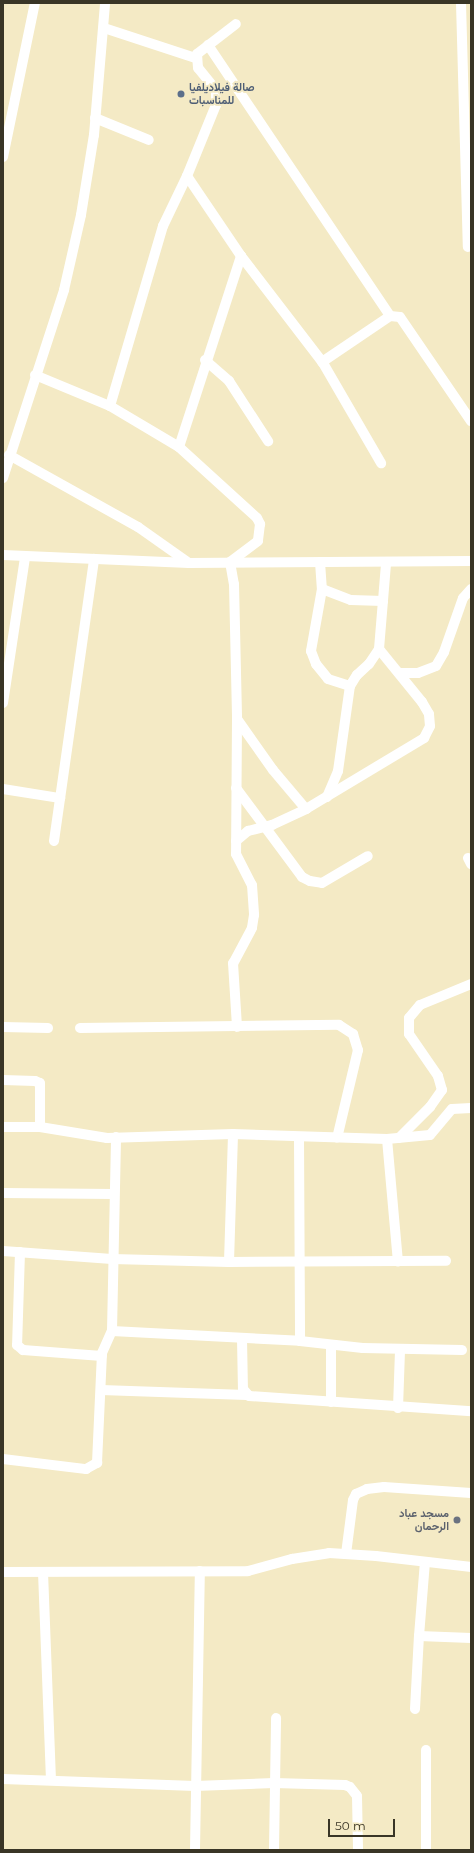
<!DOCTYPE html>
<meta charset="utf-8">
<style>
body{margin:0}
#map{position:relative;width:474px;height:1853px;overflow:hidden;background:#f4eac5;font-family:Montserrat,Vazirmatn,sans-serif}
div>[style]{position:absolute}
.minor>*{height:10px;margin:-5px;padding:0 5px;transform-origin:5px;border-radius:5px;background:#fff}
.dots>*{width:11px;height:11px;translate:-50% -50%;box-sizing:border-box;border:2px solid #f4eac5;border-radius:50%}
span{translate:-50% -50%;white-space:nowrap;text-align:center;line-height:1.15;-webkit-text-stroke:3.5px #f4eac5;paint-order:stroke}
.service-label{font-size:11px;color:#4e5e75;font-weight:700}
.left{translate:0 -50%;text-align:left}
.worship-label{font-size:11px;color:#5b616d;font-weight:700}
.right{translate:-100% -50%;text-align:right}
.frame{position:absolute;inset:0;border:4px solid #393526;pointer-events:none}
.scale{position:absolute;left:328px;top:1819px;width:67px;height:18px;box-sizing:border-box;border:2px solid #393526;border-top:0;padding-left:5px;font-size:12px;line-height:14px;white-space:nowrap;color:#393526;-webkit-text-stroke:3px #f4eac5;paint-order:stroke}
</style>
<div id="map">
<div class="minor">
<div style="left:461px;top:3px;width:244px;rotate:88.4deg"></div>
<div style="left:104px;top:28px;width:97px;rotate:18.1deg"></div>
<div style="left:208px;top:45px;width:326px;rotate:56.1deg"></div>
<div style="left:95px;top:118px;width:58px;rotate:22.2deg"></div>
<div style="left:3px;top:157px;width:157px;rotate:-78.3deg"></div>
<div style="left:187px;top:176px;width:97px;rotate:56deg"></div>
<div style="left:241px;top:256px;width:135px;rotate:52.5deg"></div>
<div style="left:323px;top:363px;width:116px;rotate:59.9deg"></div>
<div style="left:205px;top:360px;width:32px;rotate:41deg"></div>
<div style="left:229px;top:381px;width:72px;rotate:57deg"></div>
<div style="left:322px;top:362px;width:82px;rotate:-34.1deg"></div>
<div style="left:390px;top:316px;width:10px;rotate:6deg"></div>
<div style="left:400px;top:317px;width:126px;rotate:55.7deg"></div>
<div style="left:35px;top:375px;width:81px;rotate:22.5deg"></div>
<div style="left:110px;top:406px;width:80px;rotate:30.7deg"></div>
<div style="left:179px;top:447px;width:105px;rotate:42.3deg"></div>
<div style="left:257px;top:518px;width:7px;rotate:63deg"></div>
<div style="left:260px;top:524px;width:17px;rotate:97deg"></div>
<div style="left:258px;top:541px;width:35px;rotate:143deg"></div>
<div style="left:230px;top:562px;width:22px;rotate:80deg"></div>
<div style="left:234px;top:584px;width:135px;rotate:88.7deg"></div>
<div style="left:237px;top:719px;width:135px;rotate:90.4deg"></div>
<div style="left:236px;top:854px;width:35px;rotate:63deg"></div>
<div style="left:252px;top:885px;width:30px;rotate:86deg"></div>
<div style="left:254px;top:915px;width:13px;rotate:99deg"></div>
<div style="left:252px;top:928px;width:40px;rotate:118deg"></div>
<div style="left:233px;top:963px;width:64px;rotate:86.4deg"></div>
<div style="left:110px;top:406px;width:188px;rotate:-73.6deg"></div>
<div style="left:163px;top:226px;width:55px;rotate:-64.4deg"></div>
<div style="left:187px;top:176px;width:77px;rotate:-67.8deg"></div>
<div style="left:216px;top:105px;width:15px;rotate:-90deg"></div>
<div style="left:216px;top:90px;width:28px;rotate:-129deg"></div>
<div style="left:198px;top:68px;width:14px;rotate:-94deg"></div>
<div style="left:197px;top:54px;width:49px;rotate:-37.6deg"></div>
<div style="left:179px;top:447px;width:201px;rotate:-72deg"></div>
<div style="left:9px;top:455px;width:148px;rotate:29.2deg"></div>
<div style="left:138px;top:527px;width:62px;rotate:35.2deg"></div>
<div style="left:3px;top:478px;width:198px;rotate:-72deg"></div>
<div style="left:64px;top:290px;width:77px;rotate:-77.2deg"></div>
<div style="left:81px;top:215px;width:81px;rotate:-80.8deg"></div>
<div style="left:94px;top:135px;width:132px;rotate:-85.2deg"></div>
<div style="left:3px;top:555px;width:186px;rotate:2.5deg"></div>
<div style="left:189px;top:563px;width:282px;rotate:-0.4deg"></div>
<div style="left:320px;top:562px;width:27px;rotate:86deg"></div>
<div style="left:322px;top:589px;width:63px;rotate:100.1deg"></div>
<div style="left:311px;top:651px;width:14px;rotate:69deg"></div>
<div style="left:316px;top:664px;width:19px;rotate:51deg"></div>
<div style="left:328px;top:679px;width:23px;rotate:18deg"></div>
<div style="left:322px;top:589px;width:31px;rotate:21deg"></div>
<div style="left:351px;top:600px;width:32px;rotate:2deg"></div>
<div style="left:399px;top:673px;width:19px"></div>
<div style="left:418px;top:673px;width:19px;rotate:-21deg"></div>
<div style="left:436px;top:666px;width:16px;rotate:-60deg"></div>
<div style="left:444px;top:652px;width:57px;rotate:-70.6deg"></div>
<div style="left:463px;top:598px;width:12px;rotate:-48deg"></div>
<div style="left:3px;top:703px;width:148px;rotate:-81.4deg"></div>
<div style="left:237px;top:719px;width:62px;rotate:54.8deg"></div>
<div style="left:273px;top:770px;width:51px;rotate:49.8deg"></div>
<div style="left:236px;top:788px;width:111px;rotate:53.4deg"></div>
<div style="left:302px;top:877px;width:9px;rotate:27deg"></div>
<div style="left:310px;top:881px;width:12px;rotate:9deg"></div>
<div style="left:322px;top:883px;width:53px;rotate:-30.4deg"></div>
<div style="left:3px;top:789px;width:58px;rotate:9deg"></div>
<div style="left:327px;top:797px;width:28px;rotate:-67deg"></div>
<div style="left:338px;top:771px;width:86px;rotate:-82deg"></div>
<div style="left:350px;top:686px;width:13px;rotate:-58deg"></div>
<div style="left:357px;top:675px;width:16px;rotate:-43deg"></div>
<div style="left:369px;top:664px;width:18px;rotate:-56deg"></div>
<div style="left:379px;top:649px;width:85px;rotate:-85.3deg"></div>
<div style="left:54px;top:841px;width:285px;rotate:-81.9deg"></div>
<div style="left:236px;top:841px;width:16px;rotate:-40deg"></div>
<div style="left:248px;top:831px;width:25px;rotate:-14deg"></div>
<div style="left:272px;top:825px;width:38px;rotate:-25deg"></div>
<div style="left:306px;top:809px;width:138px;rotate:-31deg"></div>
<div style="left:424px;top:738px;width:13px;rotate:-63deg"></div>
<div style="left:430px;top:726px;width:12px;rotate:-95deg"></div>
<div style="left:429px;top:714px;width:14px;rotate:-120deg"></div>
<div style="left:422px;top:702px;width:68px;rotate:-129.1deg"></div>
<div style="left:468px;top:858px;width:7px;rotate:63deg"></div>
<div style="left:3px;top:1027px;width:45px;rotate:1.3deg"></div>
<div style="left:80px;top:1028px;width:259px;rotate:-0.7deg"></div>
<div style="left:339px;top:1025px;width:17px;rotate:33deg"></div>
<div style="left:353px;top:1034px;width:17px;rotate:73deg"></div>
<div style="left:358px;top:1050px;width:90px;rotate:103.4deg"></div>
<div style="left:3px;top:1080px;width:32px;rotate:2deg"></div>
<div style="left:35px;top:1081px;width:5px;rotate:22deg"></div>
<div style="left:40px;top:1083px;width:44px;rotate:90deg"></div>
<div style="left:3px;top:1127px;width:37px"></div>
<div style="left:40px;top:1127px;width:68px;rotate:9.3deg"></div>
<div style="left:107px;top:1138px;width:126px;rotate:-1.8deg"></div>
<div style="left:233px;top:1134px;width:154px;rotate:1.9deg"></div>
<div style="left:387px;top:1139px;width:43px;rotate:-5.3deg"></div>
<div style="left:430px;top:1135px;width:34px;rotate:-50deg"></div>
<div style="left:452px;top:1109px;width:19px;rotate:-3deg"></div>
<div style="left:299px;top:1138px;width:203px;rotate:89.7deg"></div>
<div style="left:399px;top:1138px;width:44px;rotate:-45deg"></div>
<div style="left:430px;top:1107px;width:21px;rotate:-55deg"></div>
<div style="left:442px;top:1090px;width:15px;rotate:-106deg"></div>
<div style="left:438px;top:1076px;width:51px;rotate:-124.6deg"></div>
<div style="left:409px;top:1034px;width:16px;rotate:-90deg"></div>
<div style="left:409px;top:1018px;width:17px;rotate:-50deg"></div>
<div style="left:420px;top:1005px;width:55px;rotate:-22.4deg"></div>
<div style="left:387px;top:1139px;width:123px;rotate:84.9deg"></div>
<div style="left:3px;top:1193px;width:111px;rotate:0.5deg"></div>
<div style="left:3px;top:1251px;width:109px;rotate:4.2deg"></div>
<div style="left:112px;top:1259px;width:117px;rotate:1.5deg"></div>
<div style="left:229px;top:1262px;width:217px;rotate:-0.3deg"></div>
<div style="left:20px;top:1252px;width:93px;rotate:91.8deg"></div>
<div style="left:17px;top:1345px;width:8px;rotate:40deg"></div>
<div style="left:23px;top:1350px;width:79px;rotate:4.3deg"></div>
<div style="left:229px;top:1262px;width:128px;rotate:-88.2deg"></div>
<div style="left:112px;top:1331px;width:188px;rotate:3deg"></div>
<div style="left:300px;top:1341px;width:63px;rotate:6.3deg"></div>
<div style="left:363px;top:1348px;width:99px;rotate:1.2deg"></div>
<div style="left:242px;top:1339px;width:50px;rotate:88.9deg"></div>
<div style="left:243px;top:1389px;width:9px;rotate:49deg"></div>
<div style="left:249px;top:1396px;width:223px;rotate:3.9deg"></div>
<div style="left:101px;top:1390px;width:146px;rotate:2deg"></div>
<div style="left:331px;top:1402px;width:55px;rotate:-90deg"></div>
<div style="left:398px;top:1408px;width:58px;rotate:-88deg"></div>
<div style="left:3px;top:1459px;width:84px;rotate:6.9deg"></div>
<div style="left:86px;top:1469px;width:13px;rotate:-29deg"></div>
<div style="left:97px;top:1463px;width:110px;rotate:-87.4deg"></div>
<div style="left:102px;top:1353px;width:24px;rotate:-66deg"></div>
<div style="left:112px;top:1331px;width:194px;rotate:-88.8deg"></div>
<div style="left:346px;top:1554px;width:54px;rotate:-82.6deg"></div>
<div style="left:353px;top:1500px;width:7px;rotate:-63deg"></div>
<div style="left:356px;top:1494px;width:12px;rotate:-24deg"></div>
<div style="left:367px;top:1489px;width:17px;rotate:-7deg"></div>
<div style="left:384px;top:1487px;width:87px;rotate:3.9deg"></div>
<div style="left:3px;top:1572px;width:245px;rotate:-0.2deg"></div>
<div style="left:248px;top:1571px;width:46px;rotate:-15.3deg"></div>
<div style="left:292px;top:1559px;width:37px;rotate:-9deg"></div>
<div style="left:329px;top:1553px;width:47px;rotate:3.7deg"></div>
<div style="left:376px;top:1556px;width:96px;rotate:6.6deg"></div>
<div style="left:43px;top:1572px;width:208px;rotate:87.8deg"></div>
<div style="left:419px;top:1636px;width:74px;rotate:-85.4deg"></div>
<div style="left:415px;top:1709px;width:73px;rotate:-86.9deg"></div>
<div style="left:419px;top:1636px;width:52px;rotate:2.2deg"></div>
<div style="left:426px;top:1750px;width:100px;rotate:90deg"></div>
<div style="left:3px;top:1779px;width:192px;rotate:2.1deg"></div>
<div style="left:195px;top:1786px;width:79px;rotate:-2.2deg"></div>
<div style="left:274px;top:1783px;width:71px;rotate:1.6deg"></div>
<div style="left:345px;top:1785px;width:5px;rotate:22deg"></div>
<div style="left:350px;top:1787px;width:11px;rotate:52deg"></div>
<div style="left:357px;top:1796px;width:54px;rotate:88.9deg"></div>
<div style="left:195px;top:1850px;width:279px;rotate:-89deg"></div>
<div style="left:274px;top:1850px;width:132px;rotate:-89.1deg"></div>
</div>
<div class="dots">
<div style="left:181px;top:94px;background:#5c6f8a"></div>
<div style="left:457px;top:1520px;background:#6b7280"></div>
</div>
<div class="service-label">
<span class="left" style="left:189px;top:94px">صالة فيلاديلفيا<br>للمناسبات</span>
</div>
<div class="worship-label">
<span class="right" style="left:449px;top:1520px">مسجد عباد<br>الرحمان</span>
</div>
<div class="frame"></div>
<div class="scale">50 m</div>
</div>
